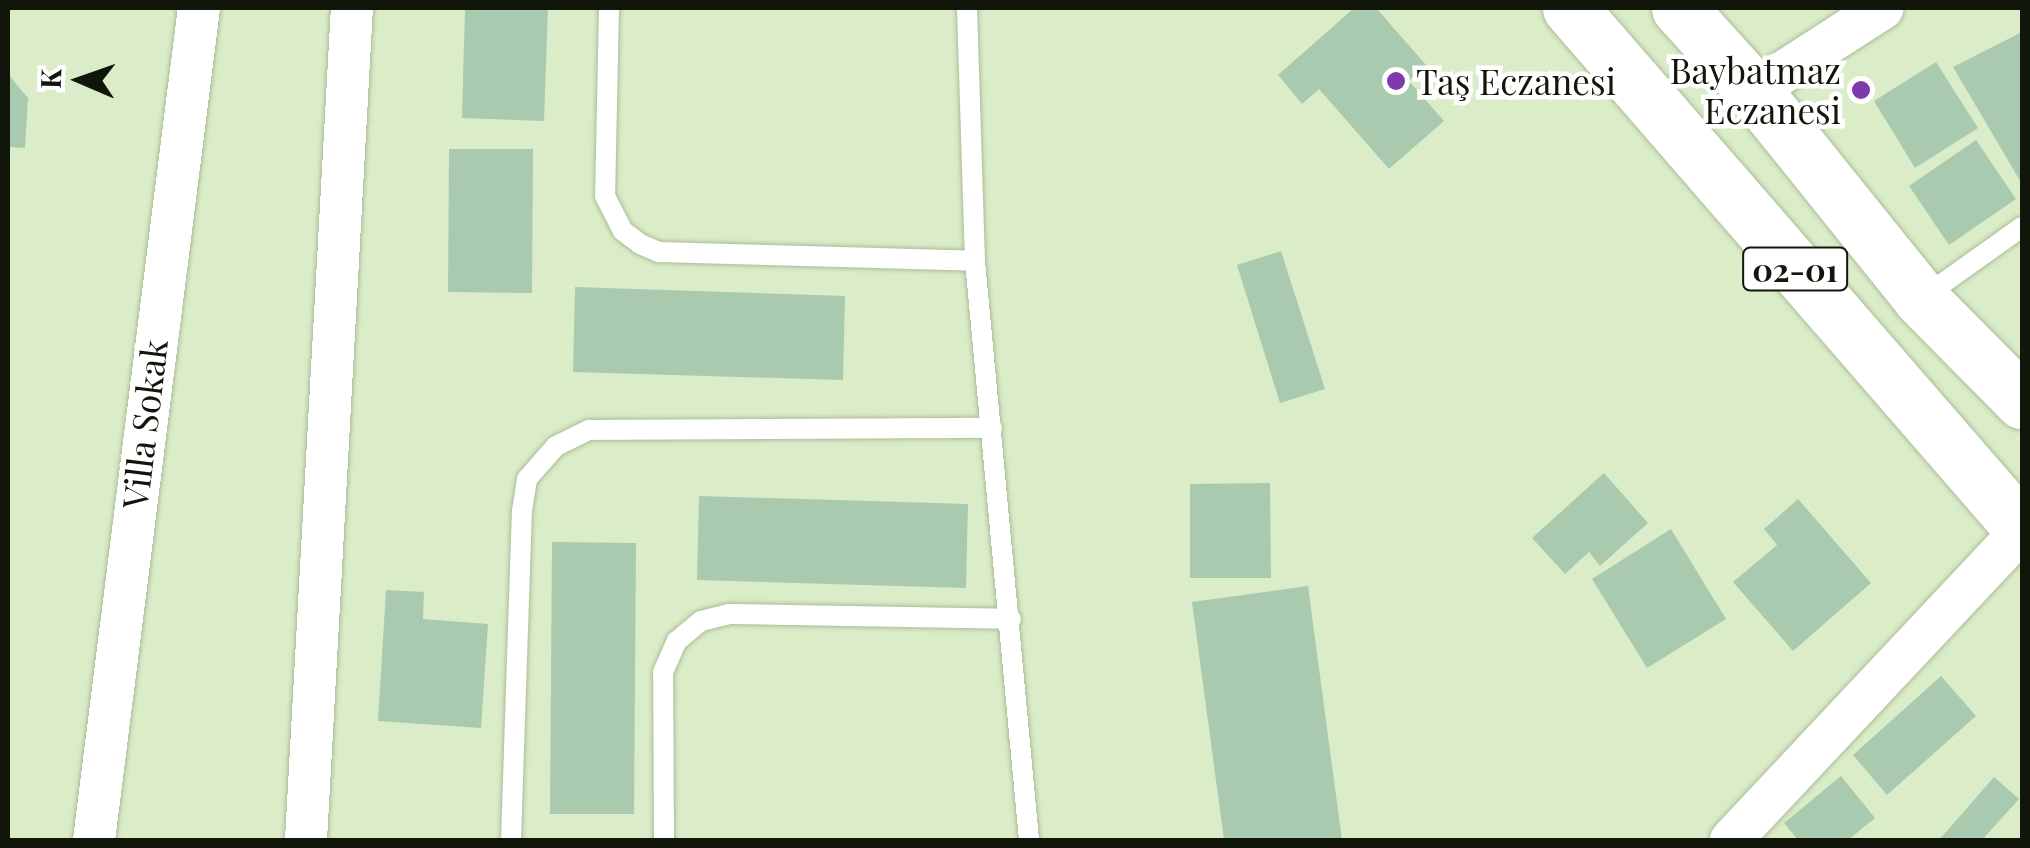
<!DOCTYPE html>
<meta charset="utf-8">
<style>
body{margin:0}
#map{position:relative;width:2030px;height:848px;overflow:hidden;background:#daedc8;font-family:"Playfair Display",serif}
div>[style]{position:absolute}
.building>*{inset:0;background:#a9caae}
.roads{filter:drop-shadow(0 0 2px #abbc99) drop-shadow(0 0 2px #abbc99)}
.lane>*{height:20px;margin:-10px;padding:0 10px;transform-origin:10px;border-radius:10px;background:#fff}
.street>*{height:42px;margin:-21px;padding:0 21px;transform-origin:21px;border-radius:21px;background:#fff}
.primary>*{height:55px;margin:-27.5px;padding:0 27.5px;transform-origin:27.5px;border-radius:27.5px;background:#fff}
.dots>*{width:28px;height:28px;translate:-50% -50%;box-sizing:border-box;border:5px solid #fff;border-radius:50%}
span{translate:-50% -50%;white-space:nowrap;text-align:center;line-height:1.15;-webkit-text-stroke:9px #fff;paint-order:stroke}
.shield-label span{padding:2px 8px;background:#fff;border:2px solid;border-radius:8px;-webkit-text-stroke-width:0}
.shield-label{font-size:32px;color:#101609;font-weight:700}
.poi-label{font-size:35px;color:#101609}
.right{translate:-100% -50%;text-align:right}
.left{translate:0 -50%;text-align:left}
.street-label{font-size:35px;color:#101609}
.frame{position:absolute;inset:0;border:10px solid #101609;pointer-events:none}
.north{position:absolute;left:30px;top:30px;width:100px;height:100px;-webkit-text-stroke:8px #fff;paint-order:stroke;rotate:272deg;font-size:28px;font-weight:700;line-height:40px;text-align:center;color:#101609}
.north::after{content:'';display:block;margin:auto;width:35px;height:45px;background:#101609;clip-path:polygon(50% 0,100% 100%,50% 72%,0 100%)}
</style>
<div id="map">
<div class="building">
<div style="clip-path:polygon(465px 8px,548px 8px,544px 121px,462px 118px)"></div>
<div style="clip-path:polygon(1354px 8px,1376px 8px,1427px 66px,1409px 81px,1444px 121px,1389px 169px,1319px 89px,1302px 104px,1278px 75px)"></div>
<div style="clip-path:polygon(2022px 32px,2022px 184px,1953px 67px)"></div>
<div style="clip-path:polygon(1936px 62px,1978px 128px,1915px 168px,1874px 101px)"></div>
<div style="clip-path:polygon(8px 74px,28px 98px,25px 148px,8px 147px)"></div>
<div style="clip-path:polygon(1976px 140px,2016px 199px,1949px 245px,1909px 186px)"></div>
<div style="clip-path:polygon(449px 149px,533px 149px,532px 293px,448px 292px)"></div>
<div style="clip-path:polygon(1281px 251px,1325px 389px,1280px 403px,1237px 265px)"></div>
<div style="clip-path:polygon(575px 287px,845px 296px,843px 380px,573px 372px)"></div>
<div style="clip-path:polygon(1604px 473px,1648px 523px,1600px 566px,1589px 552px,1565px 574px,1532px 538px)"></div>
<div style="clip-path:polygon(1270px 483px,1271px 578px,1190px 578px,1190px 484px)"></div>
<div style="clip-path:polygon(699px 496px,968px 504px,966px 588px,697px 580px)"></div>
<div style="clip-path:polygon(1798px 499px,1871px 583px,1793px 651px,1733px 582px,1777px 545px,1764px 529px)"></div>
<div style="clip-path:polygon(1671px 529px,1726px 619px,1647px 668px,1592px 579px)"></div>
<div style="clip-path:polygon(552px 542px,636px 543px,634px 814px,550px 814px)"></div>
<div style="clip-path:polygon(1308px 586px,1342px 840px,1224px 840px,1192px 602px)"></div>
<div style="clip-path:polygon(386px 590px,424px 592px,423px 619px,488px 624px,481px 728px,378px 721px)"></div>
<div style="clip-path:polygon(1941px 676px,1976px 716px,1887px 795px,1853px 755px)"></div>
<div style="clip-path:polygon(1841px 776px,1875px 818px,1848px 840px,1798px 840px,1784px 823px)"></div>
<div style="clip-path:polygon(1994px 777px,2019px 799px,1982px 840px,1939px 840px)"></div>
</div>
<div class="roads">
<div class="lane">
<div style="left:609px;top:8px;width:188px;rotate:91.2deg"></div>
<div style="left:605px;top:196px;width:39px;rotate:63deg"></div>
<div style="left:623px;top:231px;width:21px;rotate:37deg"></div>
<div style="left:640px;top:244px;width:21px;rotate:23deg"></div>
<div style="left:659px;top:252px;width:316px;rotate:1.6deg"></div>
<div style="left:967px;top:8px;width:253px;rotate:88.2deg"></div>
<div style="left:975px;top:261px;width:582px;rotate:84.67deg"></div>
<div style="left:1922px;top:298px;width:123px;rotate:-35.4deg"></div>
<div style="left:511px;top:840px;width:329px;rotate:-88.1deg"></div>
<div style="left:522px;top:511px;width:32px;rotate:-81deg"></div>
<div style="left:527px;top:479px;width:44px;rotate:-48.7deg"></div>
<div style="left:556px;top:446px;width:37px;rotate:-26deg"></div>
<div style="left:589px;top:430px;width:403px;rotate:-0.3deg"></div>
<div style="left:664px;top:840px;width:168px;rotate:-90.3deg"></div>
<div style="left:663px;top:672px;width:34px;rotate:-66deg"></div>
<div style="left:677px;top:641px;width:31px;rotate:-40deg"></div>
<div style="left:701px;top:621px;width:29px;rotate:-14deg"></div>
<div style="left:729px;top:614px;width:282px;rotate:1deg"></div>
</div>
<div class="street">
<div style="left:1754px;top:91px;width:153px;rotate:-32.8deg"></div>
<div style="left:94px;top:840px;width:839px;rotate:-82.81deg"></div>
<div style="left:306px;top:840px;width:833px;rotate:-86.84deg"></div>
<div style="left:1731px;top:840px;width:425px;rotate:-46.8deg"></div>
</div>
<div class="primary">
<div style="left:1570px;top:8px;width:690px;rotate:49.06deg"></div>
<div style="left:1679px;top:8px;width:112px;rotate:47.9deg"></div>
<div style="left:1754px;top:91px;width:267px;rotate:51.2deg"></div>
<div style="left:1921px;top:299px;width:144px;rotate:45.3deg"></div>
</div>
</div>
<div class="dots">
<div style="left:1396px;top:81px;background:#7f39ad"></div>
<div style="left:1861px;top:90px;background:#7f39ad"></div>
</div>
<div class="shield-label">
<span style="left:1795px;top:269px">02-01</span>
</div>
<div class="poi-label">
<span class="right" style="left:1841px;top:90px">Baybatmaz<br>Eczanesi</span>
<span class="left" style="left:1416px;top:81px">Taş Eczanesi</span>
</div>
<div class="street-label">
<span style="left:144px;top:424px;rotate:-83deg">Villa Sokak</span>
</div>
<div class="frame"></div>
<div class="north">K</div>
</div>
